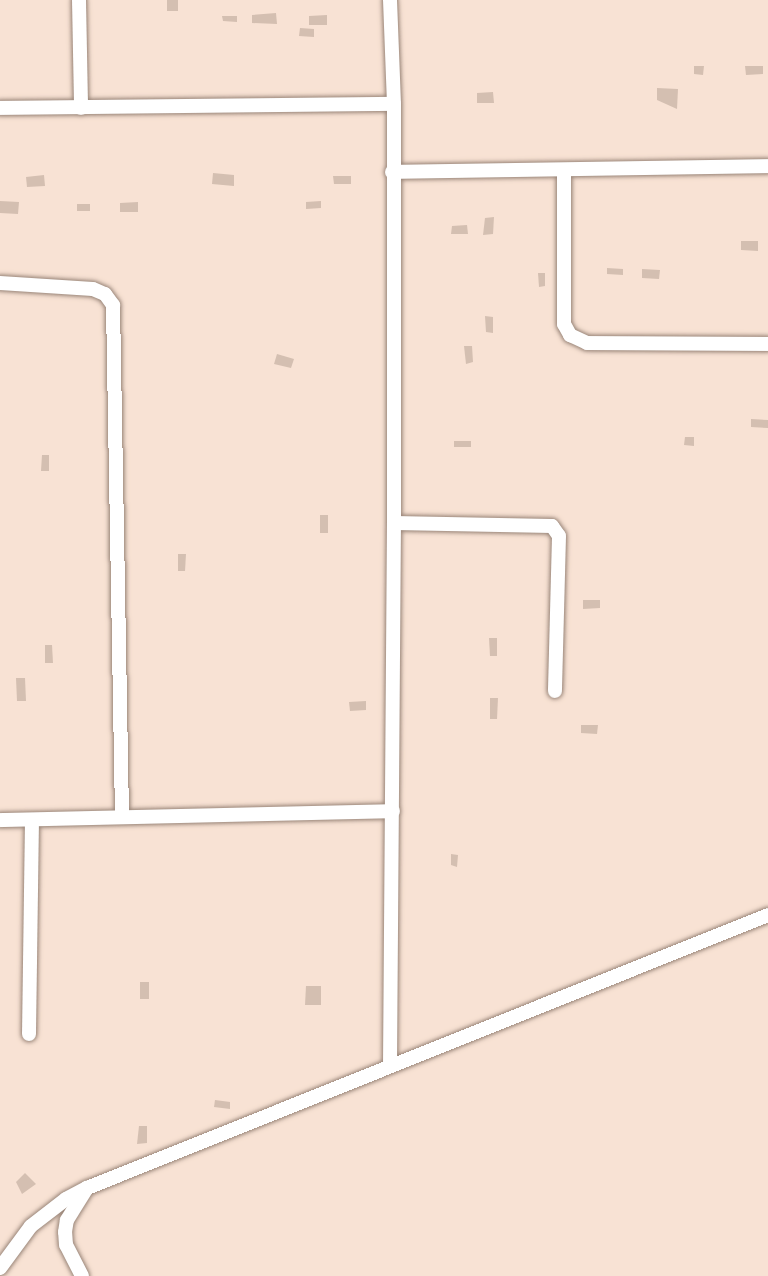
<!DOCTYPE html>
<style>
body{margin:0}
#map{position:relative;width:768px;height:1276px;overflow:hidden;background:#f8e2d4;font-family:Ubuntu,sans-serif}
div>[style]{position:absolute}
.building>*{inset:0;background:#d4bfb1}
.roads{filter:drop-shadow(0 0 2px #998578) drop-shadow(0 0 2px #998578)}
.minor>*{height:14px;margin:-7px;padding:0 7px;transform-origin:7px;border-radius:7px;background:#fff}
span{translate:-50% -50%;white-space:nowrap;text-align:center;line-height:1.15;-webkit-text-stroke:5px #fff1e9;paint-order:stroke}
</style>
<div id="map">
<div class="building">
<div style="clip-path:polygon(167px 0,178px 0,178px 11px,167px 11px)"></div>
<div style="clip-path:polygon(276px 13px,277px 24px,252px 23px,252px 15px)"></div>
<div style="clip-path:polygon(327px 15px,327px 25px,309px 25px,309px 16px)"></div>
<div style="clip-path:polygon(222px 16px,237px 16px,237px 22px,223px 21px)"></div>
<div style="clip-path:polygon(300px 28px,314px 29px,314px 37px,299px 36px)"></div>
<div style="clip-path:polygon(694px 66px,704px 66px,703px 75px,694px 74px)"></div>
<div style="clip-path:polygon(745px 66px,763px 66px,763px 74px,746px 75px)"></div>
<div style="clip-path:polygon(657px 88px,678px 89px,677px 109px,657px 100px)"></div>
<div style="clip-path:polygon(493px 92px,494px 103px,477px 103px,477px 93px)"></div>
<div style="clip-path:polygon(213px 173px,234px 175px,234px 186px,212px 184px)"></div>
<div style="clip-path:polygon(44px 175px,45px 186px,27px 187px,26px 177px)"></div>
<div style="clip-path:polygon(333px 176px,351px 176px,351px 184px,334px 184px)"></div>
<div style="clip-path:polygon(0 201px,19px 202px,18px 214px,0 213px)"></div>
<div style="clip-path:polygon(321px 201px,321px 208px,306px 209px,306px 202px)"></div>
<div style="clip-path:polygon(138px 202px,138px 212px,120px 212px,120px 203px)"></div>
<div style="clip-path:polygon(77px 204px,90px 204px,90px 211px,77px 211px)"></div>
<div style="clip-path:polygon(494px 217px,493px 234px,483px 235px,485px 218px)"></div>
<div style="clip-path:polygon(467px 225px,468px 234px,451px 234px,452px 226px)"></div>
<div style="clip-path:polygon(741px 241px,758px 241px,758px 251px,741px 250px)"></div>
<div style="clip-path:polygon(607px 268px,623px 269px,623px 275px,607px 274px)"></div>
<div style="clip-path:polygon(642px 269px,660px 270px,659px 279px,642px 278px)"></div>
<div style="clip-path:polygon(538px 273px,545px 273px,545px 286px,539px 287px)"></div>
<div style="clip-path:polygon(485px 316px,493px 317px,493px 333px,486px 332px)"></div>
<div style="clip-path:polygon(464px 346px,472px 346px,473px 362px,466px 364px)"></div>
<div style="clip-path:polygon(277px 354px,294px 359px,291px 368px,274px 364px)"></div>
<div style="clip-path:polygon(751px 419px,768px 420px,768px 428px,751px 427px)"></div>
<div style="clip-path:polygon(685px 437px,694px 437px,694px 446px,684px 445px)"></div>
<div style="clip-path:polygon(454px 441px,471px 441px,471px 447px,454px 447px)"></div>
<div style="clip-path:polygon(42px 455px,49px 455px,49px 471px,41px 471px)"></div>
<div style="clip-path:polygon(320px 515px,328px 515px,328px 533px,320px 533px)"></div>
<div style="clip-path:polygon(178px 554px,186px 554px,185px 571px,178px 571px)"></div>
<div style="clip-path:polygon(583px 600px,600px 600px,600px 608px,583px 609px)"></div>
<div style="clip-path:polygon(489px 638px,497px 638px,497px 656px,490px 656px)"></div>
<div style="clip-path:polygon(45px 645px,52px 645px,53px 663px,45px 663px)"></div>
<div style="clip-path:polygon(16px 678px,25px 678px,26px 701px,17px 701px)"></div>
<div style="clip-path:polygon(490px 698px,498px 698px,497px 719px,490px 719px)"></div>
<div style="clip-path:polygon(366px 701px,366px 710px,350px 711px,349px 702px)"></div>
<div style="clip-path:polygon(581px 725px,598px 725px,597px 734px,581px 733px)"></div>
<div style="clip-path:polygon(451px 854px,458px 855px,457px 867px,451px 865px)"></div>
<div style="clip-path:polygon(140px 982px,149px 982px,149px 999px,140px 999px)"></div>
<div style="clip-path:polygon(306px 986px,321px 986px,321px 1005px,305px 1005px)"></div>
<div style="clip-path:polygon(215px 1100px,230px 1102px,230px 1109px,214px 1107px)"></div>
<div style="clip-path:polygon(139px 1126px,147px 1126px,147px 1143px,137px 1144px)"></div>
<div style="clip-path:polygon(25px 1173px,36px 1184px,22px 1194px,16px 1182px)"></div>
</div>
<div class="roads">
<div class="minor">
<div style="left:79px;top:0;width:108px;rotate:88.9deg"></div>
<div style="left:0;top:108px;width:394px;rotate:-0.6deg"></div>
<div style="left:564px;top:171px;width:153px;rotate:90deg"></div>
<div style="left:564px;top:324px;width:13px;rotate:61deg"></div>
<div style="left:570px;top:335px;width:19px;rotate:25deg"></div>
<div style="left:587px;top:343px;width:181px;rotate:0.3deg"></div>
<div style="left:392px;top:172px;width:376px;rotate:-0.9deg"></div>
<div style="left:0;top:283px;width:93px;rotate:3.7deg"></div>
<div style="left:93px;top:289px;width:13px;rotate:23deg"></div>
<div style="left:105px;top:294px;width:14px;rotate:54deg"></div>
<div style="left:113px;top:305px;width:512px;rotate:88.99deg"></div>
<div style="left:394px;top:523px;width:158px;rotate:1.1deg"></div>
<div style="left:552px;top:526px;width:12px;rotate:55deg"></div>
<div style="left:559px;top:536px;width:155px;rotate:91.5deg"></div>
<div style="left:0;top:820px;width:393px;rotate:-1.3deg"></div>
<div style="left:29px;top:1034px;width:214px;rotate:-89.2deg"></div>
<div style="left:390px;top:1066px;width:543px;rotate:-89.58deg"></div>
<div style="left:394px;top:523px;width:419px;rotate:-90deg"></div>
<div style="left:394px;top:104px;width:104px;rotate:-92.2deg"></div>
<div style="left:0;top:1268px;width:52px;rotate:-53.6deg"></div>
<div style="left:31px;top:1226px;width:44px;rotate:-37.6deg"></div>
<div style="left:66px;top:1199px;width:24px;rotate:-28deg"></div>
<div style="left:87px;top:1188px;width:734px;rotate:-21.84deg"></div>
<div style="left:82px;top:1276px;width:35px;rotate:-117deg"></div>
<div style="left:66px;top:1245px;width:13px;rotate:-94deg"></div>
<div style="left:65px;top:1232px;width:12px;rotate:-81deg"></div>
<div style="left:67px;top:1220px;width:38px;rotate:-58deg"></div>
</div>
</div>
</div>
